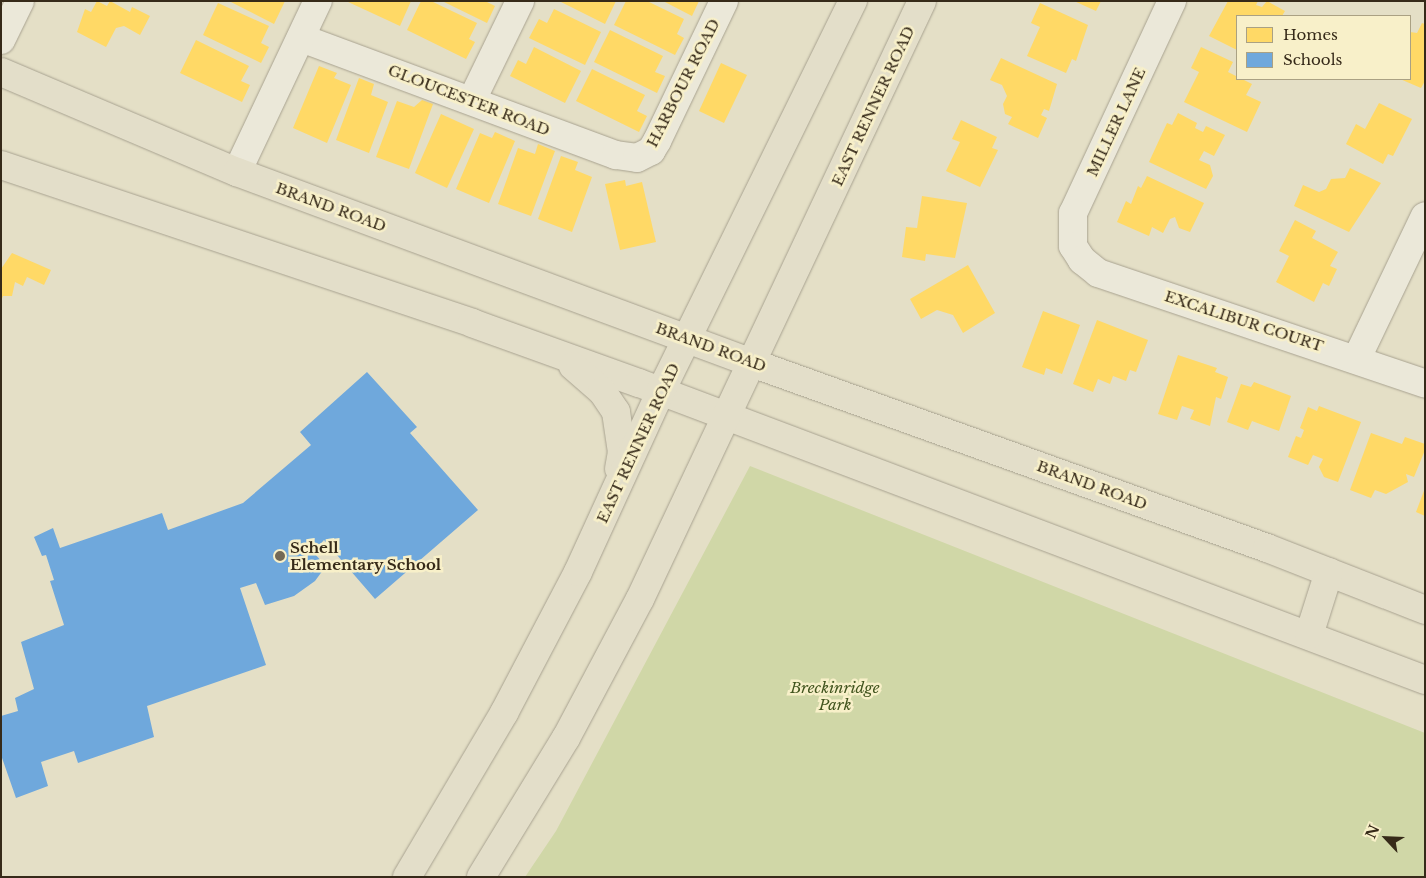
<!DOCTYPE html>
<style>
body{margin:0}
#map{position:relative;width:1426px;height:878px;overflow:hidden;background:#e4dfc6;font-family:"Libre Baskerville",serif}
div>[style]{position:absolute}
.green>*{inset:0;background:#d0d7a7}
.homes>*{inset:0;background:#ffd966}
.schools>*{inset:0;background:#6fa8dc}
.roads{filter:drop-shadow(0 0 1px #a8a290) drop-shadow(0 0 1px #a8a290)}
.minor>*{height:28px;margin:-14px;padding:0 14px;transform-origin:14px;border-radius:14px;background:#ebe8d9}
.major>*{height:28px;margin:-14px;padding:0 14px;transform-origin:14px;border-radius:14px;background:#e3dec9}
.dots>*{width:14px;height:14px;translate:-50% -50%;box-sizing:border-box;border:2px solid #f8f0c9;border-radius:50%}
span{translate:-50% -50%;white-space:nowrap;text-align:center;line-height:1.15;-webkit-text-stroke:5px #f8f0c9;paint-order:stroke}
.street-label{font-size:15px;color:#362a19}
.poi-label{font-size:15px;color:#362a19;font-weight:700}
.left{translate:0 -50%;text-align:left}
.park-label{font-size:15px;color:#41541e;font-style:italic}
.frame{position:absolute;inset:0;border:2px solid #362a19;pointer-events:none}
.legend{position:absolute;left:1236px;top:15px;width:175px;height:65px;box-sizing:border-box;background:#f8f0c9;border:1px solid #aaa183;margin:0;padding:6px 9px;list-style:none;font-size:15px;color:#362a19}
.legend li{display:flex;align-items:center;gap:10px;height:25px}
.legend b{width:25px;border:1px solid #aaa183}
.north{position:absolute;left:1361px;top:813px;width:50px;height:50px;-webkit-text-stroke:4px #f8f0c9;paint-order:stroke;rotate:295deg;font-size:14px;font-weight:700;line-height:20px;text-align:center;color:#362a19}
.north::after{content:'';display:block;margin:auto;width:18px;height:22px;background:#362a19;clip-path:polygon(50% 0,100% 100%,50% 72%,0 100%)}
</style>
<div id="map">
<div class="green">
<div style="clip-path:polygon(750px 466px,1425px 733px,1425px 877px,525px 877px,556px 831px)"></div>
</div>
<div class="homes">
<div style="clip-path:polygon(97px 1px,107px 6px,110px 1px,130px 12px,132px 7px,150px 16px,140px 35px,124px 26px,116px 28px,106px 47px,77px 32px,85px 9px,91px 12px)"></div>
<div style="clip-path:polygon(229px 1px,285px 1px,274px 24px)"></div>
<div style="clip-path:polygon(346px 1px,411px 1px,400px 26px)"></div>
<div style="clip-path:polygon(421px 1px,431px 1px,477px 23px,469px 39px,475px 42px,466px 59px,407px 30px)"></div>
<div style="clip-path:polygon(442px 1px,485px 1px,495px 6px,487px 23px)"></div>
<div style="clip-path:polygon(559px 1px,616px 1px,605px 24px)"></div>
<div style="clip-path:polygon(626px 1px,647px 1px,684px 19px,677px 34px,684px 38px,675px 55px,614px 25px)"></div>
<div style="clip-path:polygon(663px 1px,699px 1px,692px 16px)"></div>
<div style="clip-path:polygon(1074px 1px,1101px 1px,1096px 11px)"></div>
<div style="clip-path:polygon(1228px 1px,1258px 1px,1256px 5px,1262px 7px,1267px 1px,1285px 11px,1282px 16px,1237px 16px,1237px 50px,1209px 36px)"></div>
<div style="clip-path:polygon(218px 3px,269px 26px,261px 43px,269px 47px,261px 63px,203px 35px)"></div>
<div style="clip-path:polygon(1040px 3px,1088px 25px,1076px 61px,1072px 59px,1066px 73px,1027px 56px,1040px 27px,1031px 23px)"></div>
<div style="clip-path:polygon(554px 9px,601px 32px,585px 65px,529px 38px,539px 19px,547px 23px)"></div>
<div style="clip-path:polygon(1422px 23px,1425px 24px,1425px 81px,1421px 88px,1400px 79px,1410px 79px,1410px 32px,1417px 33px)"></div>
<div style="clip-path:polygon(610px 30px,663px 56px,655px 72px,665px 76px,657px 93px,594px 62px)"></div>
<div style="clip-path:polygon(196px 40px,249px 66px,241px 81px,250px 85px,242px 102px,180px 73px)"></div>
<div style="clip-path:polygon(534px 47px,581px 71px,565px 103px,510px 76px,518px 60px,526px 64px)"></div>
<div style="clip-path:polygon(1201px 47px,1233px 62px,1228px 72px,1252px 84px,1246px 95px,1261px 102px,1247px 132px,1184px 102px,1199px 72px,1191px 68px)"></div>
<div style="clip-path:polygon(1001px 58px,1057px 84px,1049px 111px,1044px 109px,1041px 115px,1047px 118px,1038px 138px,1008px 124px,1012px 117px,1005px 114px,1003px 104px,1007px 96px,1002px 85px,990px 80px)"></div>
<div style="clip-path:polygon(721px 63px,747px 75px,724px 123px,699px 111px)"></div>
<div style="clip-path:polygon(319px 66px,337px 73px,334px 78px,351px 85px,327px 143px,293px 128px)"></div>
<div style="clip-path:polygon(592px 69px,645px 95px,637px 111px,647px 116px,639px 132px,576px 101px)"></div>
<div style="clip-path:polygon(359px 78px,374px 84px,371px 95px,388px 102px,369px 153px,336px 140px)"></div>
<div style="clip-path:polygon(422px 100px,433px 104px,409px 169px,376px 157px,397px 101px,414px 107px)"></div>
<div style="clip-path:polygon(1379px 103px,1412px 119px,1393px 156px,1388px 154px,1383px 164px,1346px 144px,1356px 124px,1365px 129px)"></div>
<div style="clip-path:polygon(1178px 113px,1197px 123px,1195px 128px,1203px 132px,1206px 126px,1225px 135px,1214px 156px,1204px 151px,1199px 160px,1210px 165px,1213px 176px,1206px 189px,1149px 162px,1167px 123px,1172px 125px)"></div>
<div style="clip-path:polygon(441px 114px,474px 129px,447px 188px,415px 173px)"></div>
<div style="clip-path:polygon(961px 120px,997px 137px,992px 148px,998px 150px,980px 187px,946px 171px,960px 142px,952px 139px)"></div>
<div style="clip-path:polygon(495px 132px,515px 141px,489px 203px,456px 189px,480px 133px,492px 138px)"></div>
<div style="clip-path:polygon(538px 144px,555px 151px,531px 216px,498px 204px,518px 148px,535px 154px)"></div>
<div style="clip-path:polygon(561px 156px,578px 162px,575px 170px,592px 177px,572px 232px,538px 219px)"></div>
<div style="clip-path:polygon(1350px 168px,1381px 183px,1349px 232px,1294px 206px,1303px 185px,1319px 192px,1326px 189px,1331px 179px,1345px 178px)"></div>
<div style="clip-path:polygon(1147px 176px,1204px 203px,1190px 232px,1179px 228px,1175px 217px,1170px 219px,1163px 233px,1152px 227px,1149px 236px,1117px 222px,1126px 201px,1131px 204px,1138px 186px,1141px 188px)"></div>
<div style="clip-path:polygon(625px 180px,626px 186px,642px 182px,656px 242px,620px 250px,605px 184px)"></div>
<div style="clip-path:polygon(922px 196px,967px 203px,955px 258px,926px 254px,925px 261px,902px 257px,906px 227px,917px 228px)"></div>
<div style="clip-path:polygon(1295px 220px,1316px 231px,1312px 238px,1338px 252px,1330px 266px,1337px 269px,1329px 286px,1323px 283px,1314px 302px,1276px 282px,1289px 256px,1279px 251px)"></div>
<div style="clip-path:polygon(12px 253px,51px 270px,44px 285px,27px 277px,23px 286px,15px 282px,12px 296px,3px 296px,1px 301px,1px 269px)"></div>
<div style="clip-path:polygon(968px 265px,995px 313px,963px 333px,953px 315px,937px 310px,921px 319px,910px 299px)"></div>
<div style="clip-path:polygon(1043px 311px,1080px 325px,1062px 374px,1046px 368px,1044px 375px,1022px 367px)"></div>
<div style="clip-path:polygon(1097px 320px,1148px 340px,1136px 372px,1130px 370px,1126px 381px,1113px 376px,1110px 384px,1098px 379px,1093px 392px,1073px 384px)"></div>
<div style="clip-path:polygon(1178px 355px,1217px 368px,1215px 372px,1228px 377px,1221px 399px,1216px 397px,1210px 426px,1190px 419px,1194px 410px,1182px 406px,1177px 420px,1158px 414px)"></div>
<div style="clip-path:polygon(1254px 382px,1291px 396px,1279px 431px,1252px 421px,1248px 430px,1227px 422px,1241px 384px,1251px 387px)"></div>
<div style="clip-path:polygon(1319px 406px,1361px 422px,1338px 482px,1324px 477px,1319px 467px,1323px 459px,1313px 455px,1308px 465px,1288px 457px,1296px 436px,1301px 438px,1304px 430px,1300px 428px,1308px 407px,1317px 411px)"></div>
<div style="clip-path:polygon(1371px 433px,1402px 444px,1405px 437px,1425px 444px,1425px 450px,1414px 477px,1406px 474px,1408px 482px,1386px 494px,1375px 490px,1371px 498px,1350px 490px)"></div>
<div style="clip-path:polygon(1425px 488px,1425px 516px,1416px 512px)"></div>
</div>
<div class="schools">
<div style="clip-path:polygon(367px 372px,417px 427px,410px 433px,478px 510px,375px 599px,324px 540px,313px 552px,326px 566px,315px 581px,294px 596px,265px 605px,256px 583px,240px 588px,266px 665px,147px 706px,154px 737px,78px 763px,74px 751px,41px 762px,48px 786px,16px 798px,1px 755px,1px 716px,18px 711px,15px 698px,34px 689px,21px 642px,64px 625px,50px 581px,54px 580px,46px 555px,42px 556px,34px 537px,53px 528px,60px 548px,162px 513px,168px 530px,243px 503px,311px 445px,300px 432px)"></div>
</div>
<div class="roads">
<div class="minor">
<div style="left:1172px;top:1px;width:234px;rotate:115deg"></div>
<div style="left:1073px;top:213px;width:33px;rotate:90deg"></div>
<div style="left:1073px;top:246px;width:17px;rotate:57deg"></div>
<div style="left:1082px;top:260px;width:21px;rotate:39deg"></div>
<div style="left:1098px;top:273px;width:345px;rotate:18.7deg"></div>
<div style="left:301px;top:38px;width:336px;rotate:20.4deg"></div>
<div style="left:616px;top:155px;width:21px;rotate:8deg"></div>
<div style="left:637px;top:158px;width:16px;rotate:-27deg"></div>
<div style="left:651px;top:151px;width:12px;rotate:-59deg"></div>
<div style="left:657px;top:141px;width:155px;rotate:-64.4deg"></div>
<div style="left:1px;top:40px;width:43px;rotate:-64deg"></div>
<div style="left:472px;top:100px;width:110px;rotate:-64.1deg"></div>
<div style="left:237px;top:172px;width:189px;rotate:-64.7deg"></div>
<div style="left:1357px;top:358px;width:157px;rotate:-64.4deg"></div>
</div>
<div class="major">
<div style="left:1px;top:72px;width:256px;rotate:23deg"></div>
<div style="left:237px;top:172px;width:549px;rotate:20.35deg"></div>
<div style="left:752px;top:363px;width:547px;rotate:19.76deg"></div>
<div style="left:1267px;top:548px;width:170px;rotate:21.4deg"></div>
<div style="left:1px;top:165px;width:497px;rotate:18.5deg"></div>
<div style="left:472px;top:323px;width:177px;rotate:19.8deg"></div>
<div style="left:639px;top:383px;width:840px;rotate:20.7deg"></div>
<div style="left:573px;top:366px;width:38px;rotate:41deg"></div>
<div style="left:602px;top:391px;width:25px;rotate:56deg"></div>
<div style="left:616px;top:412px;width:40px;rotate:81.5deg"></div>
<div style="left:622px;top:452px;width:17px;rotate:100deg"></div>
<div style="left:1309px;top:635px;width:66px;rotate:-72.4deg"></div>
<div style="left:407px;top:877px;width:191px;rotate:-59.4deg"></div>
<div style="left:504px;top:713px;width:159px;rotate:-62.3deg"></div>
<div style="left:578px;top:572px;width:199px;rotate:-65.4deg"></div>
<div style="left:661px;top:391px;width:435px;rotate:-63.8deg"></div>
<div style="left:481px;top:877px;width:163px;rotate:-58.6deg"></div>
<div style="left:566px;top:738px;width:157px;rotate:-62deg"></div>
<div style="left:640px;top:599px;width:661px;rotate:-64.75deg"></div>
</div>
</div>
<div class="dots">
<div style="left:280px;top:556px;background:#736956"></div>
</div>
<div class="street-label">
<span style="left:683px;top:83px;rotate:-63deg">HARBOUR ROAD</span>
<span style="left:469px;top:100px;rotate:21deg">GLOUCESTER ROAD</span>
<span style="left:873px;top:106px;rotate:-65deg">EAST RENNER ROAD</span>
<span style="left:1116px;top:122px;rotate:-65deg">MILLER LANE</span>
<span style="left:331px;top:207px;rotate:20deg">BRAND ROAD</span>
<span style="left:1244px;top:321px;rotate:18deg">EXCALIBUR COURT</span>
<span style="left:711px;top:347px;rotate:20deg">BRAND ROAD</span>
<span style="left:638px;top:443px;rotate:-65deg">EAST RENNER ROAD</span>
<span style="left:1092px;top:485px;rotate:20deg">BRAND ROAD</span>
</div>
<div class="poi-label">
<span class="left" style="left:290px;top:556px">Schell<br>Elementary School</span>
</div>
<div class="park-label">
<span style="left:835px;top:696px">Breckinridge<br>Park</span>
</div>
<div class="frame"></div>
<ul class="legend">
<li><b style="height:14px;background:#ffd966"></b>Homes</li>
<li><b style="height:14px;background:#6fa8dc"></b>Schools</li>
</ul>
<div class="north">N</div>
</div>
